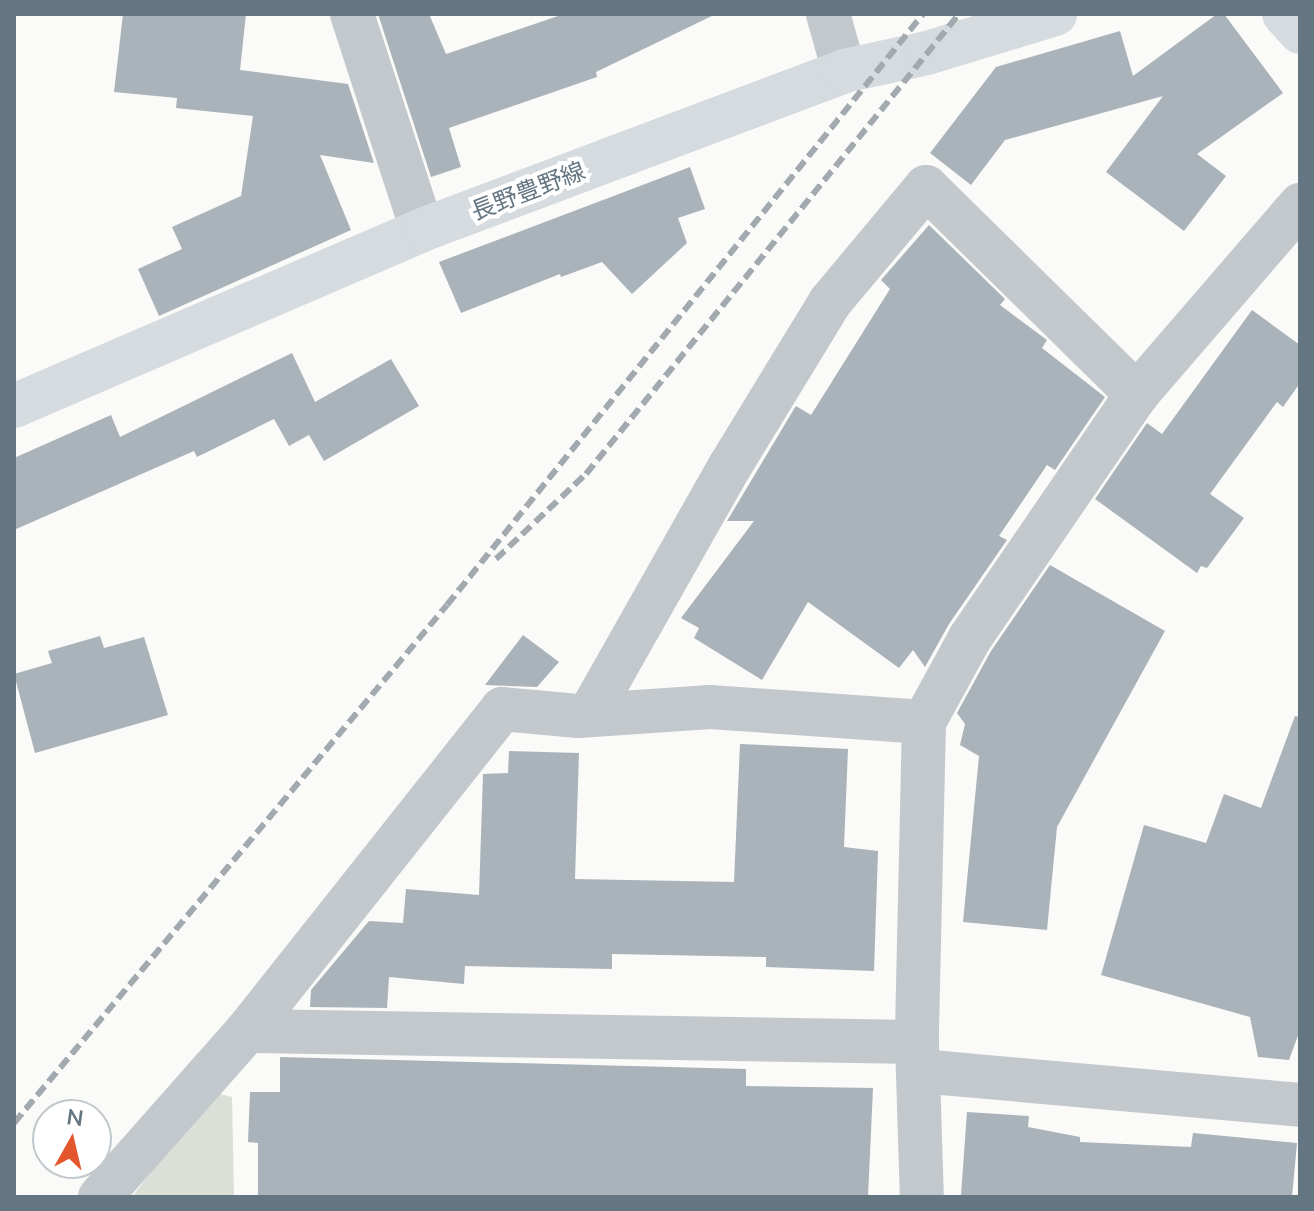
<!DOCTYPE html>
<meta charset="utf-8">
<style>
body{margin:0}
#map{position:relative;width:1314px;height:1211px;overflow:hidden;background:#fafaf8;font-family:Mulish,"Noto Sans JP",sans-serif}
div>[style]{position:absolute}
.green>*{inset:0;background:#dadfd7}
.building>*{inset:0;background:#aab3b9}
.minor>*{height:44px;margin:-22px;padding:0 22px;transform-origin:22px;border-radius:22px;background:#c3c8cc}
.secondary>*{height:44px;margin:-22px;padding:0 22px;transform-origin:22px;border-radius:22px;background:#d6dbdf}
.rail>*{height:6px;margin-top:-3px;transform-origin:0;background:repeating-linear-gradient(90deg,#a2aab0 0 12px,transparent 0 18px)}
span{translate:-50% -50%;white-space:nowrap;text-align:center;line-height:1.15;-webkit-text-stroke:8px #fff;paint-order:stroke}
.street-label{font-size:24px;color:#657683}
.frame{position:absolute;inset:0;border:16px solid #657683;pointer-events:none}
.north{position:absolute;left:32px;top:1099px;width:80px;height:80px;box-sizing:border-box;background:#fff;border:2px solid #c1c8cd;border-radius:50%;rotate:8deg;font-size:22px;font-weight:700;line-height:32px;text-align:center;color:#657683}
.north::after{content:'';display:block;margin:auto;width:28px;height:36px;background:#e4572e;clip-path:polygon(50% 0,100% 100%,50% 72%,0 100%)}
</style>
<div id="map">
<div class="green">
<div style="clip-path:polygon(212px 1092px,232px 1097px,234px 1197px,132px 1197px)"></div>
</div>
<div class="building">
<div style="clip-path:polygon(123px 14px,246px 14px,240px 70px,348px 84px,374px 163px,320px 155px,351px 230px,159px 316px,138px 269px,182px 249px,172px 227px,241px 196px,253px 116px,176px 108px,177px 98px,114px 92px)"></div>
<div style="clip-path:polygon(378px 14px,429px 14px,446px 54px,564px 14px,716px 14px,596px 72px,597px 77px,449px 128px,461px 167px,431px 177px)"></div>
<div style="clip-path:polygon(1217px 14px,1224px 14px,1283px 93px,1197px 154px,1226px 176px,1184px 231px,1106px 172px,1163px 96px,1005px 140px,971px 185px,930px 153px,996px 67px,1120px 31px,1133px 76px)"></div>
<div style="clip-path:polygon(690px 167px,705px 209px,678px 218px,687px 243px,632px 294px,602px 262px,561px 277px,560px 274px,461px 313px,439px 262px)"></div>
<div style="clip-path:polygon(929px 225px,1005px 299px,1000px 305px,1047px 340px,1042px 348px,1105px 397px,1055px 470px,1047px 465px,999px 536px,1007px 540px,949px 624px,925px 667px,913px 650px,899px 668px,808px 602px,762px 680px,694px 638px,699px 628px,681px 618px,754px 521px,727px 521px,794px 409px,796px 406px,811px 415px,890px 289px,881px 280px)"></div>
<div style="clip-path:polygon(1252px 310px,1300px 345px,1300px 383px,1283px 407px,1277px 402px,1210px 494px,1244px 518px,1207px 568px,1201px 566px,1197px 573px,1095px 499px,1147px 423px,1162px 434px)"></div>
<div style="clip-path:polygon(292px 353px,315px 402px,391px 359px,419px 406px,324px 461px,309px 435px,289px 446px,274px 419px,197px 457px,194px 451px,14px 530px,14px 458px,111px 415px,120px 437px)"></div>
<div style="clip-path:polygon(1050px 565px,1165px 631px,1057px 827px,1047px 930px,963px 922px,979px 756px,960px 745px,965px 724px,957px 713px,991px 651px)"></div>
<div style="clip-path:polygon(523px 635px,559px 662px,537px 687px,485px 685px)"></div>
<div style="clip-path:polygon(100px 636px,104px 648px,144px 637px,168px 715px,35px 753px,14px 674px,52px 663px,48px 651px)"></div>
<div style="clip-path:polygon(1295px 716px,1300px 717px,1300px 1030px,1289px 1060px,1258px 1057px,1250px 1017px,1101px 975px,1144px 825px,1206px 843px,1224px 794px,1261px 808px)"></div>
<div style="clip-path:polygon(740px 744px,848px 749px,844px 847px,878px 851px,874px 971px,766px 967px,766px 957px,612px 954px,612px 969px,465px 966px,464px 984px,389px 977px,387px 1008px,310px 1007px,311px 990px,369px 921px,403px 923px,406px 889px,479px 895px,483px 774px,508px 773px,509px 751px,579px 753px,575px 879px,734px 882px)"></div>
<div style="clip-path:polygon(280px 1057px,746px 1069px,746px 1086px,873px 1088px,868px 1197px,258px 1197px,258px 1143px,248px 1142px,250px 1092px,280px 1092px)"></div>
<div style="clip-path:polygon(967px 1112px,1029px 1116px,1028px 1127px,1080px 1137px,1080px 1142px,1191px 1147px,1193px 1133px,1297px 1143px,1292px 1197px,961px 1195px)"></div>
</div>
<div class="minor">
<div style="left:352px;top:14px;width:227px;rotate:72deg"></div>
<div style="left:828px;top:14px;width:59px;rotate:74.3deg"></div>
<div style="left:589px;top:715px;width:286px;rotate:-60.5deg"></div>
<div style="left:730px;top:466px;width:192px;rotate:-58.6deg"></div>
<div style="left:830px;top:302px;width:150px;rotate:-50.1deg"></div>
<div style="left:926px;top:187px;width:296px;rotate:44.5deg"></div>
<div style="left:924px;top:722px;width:96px;rotate:-61.3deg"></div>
<div style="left:970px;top:638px;width:296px;rotate:-55.6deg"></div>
<div style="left:1137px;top:394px;width:250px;rotate:-49.2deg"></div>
<div style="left:247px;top:1031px;width:670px;rotate:0.94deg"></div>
<div style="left:920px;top:1071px;width:382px;rotate:5.1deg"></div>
<div style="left:100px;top:1197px;width:222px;rotate:-48.5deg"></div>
<div style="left:247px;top:1031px;width:411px;rotate:-51.6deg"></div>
<div style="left:502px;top:709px;width:76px;rotate:5.3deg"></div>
<div style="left:578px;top:716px;width:132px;rotate:-3.9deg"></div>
<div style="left:710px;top:707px;width:215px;rotate:4deg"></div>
<div style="left:924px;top:722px;width:320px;rotate:91.3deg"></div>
<div style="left:917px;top:1042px;width:155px;rotate:88.2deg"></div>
</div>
<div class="secondary">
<div style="left:1284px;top:14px;width:24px;rotate:48deg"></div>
<div style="left:14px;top:406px;width:444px;rotate:-23.3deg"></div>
<div style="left:422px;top:230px;width:451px;rotate:-20.6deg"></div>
<div style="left:844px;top:71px;width:85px;rotate:-12.2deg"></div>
<div style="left:927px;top:53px;width:134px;rotate:-16.9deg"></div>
</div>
<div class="rail">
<div style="left:496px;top:559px;width:124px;rotate:-43.4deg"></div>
<div style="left:586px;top:474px;width:592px;rotate:-50.96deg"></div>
<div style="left:14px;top:1123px;width:675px;rotate:-50.11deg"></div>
<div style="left:447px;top:605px;width:759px;rotate:-51.15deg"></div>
</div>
<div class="street-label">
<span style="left:528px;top:191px;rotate:-21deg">長野豊野線</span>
</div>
<div class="frame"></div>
<div class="north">N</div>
</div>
